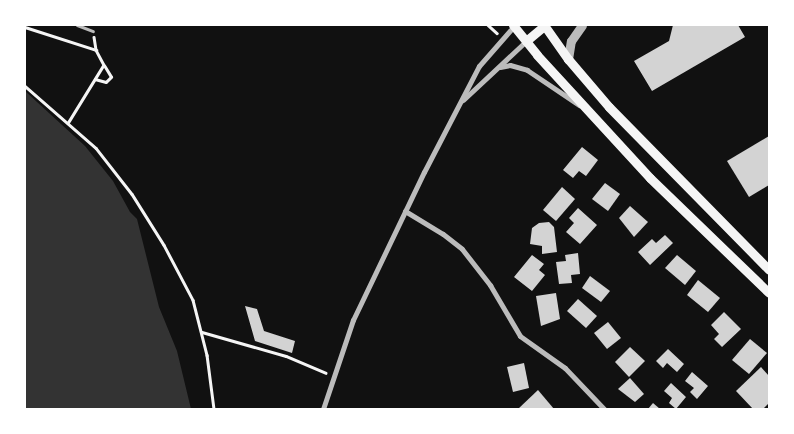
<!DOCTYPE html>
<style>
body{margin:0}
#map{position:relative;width:794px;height:434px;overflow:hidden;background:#111;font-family:Roboto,sans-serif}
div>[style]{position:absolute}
.water>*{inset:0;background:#333}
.building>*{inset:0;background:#d3d3d3}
.path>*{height:2.5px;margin:-1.25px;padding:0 1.25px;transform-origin:1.25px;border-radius:1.25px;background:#f5f5f5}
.service>*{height:3px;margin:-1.5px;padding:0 1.5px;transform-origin:1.5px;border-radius:1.5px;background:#bcbcbc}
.minor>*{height:5px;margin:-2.5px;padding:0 2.5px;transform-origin:2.5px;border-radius:2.5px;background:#bcbcbc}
.tertiary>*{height:9px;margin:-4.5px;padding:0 4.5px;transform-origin:4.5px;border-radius:4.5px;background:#bcbcbc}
.secondary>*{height:9px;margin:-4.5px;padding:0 4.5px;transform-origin:4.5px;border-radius:4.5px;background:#f5f5f5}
span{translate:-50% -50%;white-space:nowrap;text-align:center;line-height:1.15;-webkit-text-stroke:4.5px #fff;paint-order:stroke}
.frame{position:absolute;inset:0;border:26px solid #fff;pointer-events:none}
</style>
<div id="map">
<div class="water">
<div style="clip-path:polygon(25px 91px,85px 146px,113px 181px,130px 212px,137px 219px,159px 307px,177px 351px,191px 409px,25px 409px)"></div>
</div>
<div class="building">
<div style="clip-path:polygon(673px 25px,738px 25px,745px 37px,652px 91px,634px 61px,669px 41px)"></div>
<div style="clip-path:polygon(769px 136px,769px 185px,749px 197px,727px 161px)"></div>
<div style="clip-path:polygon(582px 147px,598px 160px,586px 176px,579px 171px,573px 178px,563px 170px)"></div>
<div style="clip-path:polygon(605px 183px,620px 194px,608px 211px,592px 199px)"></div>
<div style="clip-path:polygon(562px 187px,575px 199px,556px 221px,543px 210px)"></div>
<div style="clip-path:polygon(630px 206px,648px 222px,634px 237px,619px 218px)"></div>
<div style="clip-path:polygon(578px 208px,597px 225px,580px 244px,566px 232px,574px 223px,569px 218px)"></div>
<div style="clip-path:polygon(549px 222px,554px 227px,557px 252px,542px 254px,542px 246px,530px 244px,532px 228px,539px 223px)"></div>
<div style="clip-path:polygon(665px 235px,673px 243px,650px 265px,638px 252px,652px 239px,656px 243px)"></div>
<div style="clip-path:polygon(578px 253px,580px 274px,571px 275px,572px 283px,559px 284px,556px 262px,566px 261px,565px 255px)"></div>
<div style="clip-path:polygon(532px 255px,544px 264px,539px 270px,545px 275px,532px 291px,514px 277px)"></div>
<div style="clip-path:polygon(677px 255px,696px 271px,685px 285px,665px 268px)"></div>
<div style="clip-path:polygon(590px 276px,610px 291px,601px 302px,582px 288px)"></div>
<div style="clip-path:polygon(698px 280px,720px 298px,708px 312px,687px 295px)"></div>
<div style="clip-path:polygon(556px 293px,560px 319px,541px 326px,536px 296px)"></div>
<div style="clip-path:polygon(578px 299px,597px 316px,586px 328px,567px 311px)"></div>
<div style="clip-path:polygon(245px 306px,257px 309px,264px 331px,295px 341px,292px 353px,255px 341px)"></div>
<div style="clip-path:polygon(724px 312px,741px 329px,722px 347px,714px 339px,719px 334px,711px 325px)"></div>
<div style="clip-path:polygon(608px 322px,621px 338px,607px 349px,594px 333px)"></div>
<div style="clip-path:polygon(750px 339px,767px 353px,749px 374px,732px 360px)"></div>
<div style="clip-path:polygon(630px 347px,645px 361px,629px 377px,615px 362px)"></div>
<div style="clip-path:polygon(668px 349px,684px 364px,677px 372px,667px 363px,663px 368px,656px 361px)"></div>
<div style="clip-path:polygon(524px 363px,529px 388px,513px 392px,507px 367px)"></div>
<div style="clip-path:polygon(761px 367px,769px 376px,769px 403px,763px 409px,753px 409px,736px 391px)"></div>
<div style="clip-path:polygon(692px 372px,708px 386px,697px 399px,690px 392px,694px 388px,685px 381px)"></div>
<div style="clip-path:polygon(630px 378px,644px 394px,635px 402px,618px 389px)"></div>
<div style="clip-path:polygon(671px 383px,686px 397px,676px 409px,669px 403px,672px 398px,664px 391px)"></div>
<div style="clip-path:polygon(538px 390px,554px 409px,518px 409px)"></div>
<div style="clip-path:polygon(653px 403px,660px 409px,648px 409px)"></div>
</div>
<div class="path">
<div style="left:488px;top:25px;width:12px;rotate:42deg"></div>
<div style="left:25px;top:27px;width:75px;rotate:17.9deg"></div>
<div style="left:96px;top:50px;width:17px;rotate:62deg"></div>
<div style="left:104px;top:65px;width:67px;rotate:121.6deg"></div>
<div style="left:94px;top:37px;width:13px;rotate:81deg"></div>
<div style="left:95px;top:79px;width:11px;rotate:15deg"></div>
<div style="left:106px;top:82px;width:7px;rotate:-45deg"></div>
<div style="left:111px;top:77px;width:12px;rotate:-121deg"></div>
<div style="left:25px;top:86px;width:94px;rotate:41.1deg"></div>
<div style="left:96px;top:148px;width:58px;rotate:52deg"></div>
<div style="left:132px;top:194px;width:60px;rotate:57.9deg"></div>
<div style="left:164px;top:245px;width:62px;rotate:62.2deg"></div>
<div style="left:193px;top:300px;width:57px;rotate:75.7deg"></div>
<div style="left:207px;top:355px;width:54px;rotate:82.6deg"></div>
<div style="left:202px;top:332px;width:87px;rotate:15.9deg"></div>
<div style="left:286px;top:356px;width:43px;rotate:23deg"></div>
</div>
<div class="service">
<div style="left:77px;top:25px;width:17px;rotate:21deg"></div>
</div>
<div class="minor">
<div style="left:500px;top:67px;width:10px;rotate:-11deg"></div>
<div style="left:510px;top:65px;width:18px;rotate:16deg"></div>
<div style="left:527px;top:70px;width:63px;rotate:33.9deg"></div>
<div style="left:463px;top:100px;width:86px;rotate:-43.1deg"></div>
<div style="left:405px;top:211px;width:44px;rotate:31.2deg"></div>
<div style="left:443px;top:234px;width:24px;rotate:38deg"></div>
<div style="left:462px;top:249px;width:46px;rotate:52.1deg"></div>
<div style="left:490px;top:285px;width:59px;rotate:59.5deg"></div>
<div style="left:520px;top:336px;width:55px;rotate:35.4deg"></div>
<div style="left:565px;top:368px;width:57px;rotate:46.4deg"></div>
<div style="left:323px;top:409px;width:94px;rotate:-71.4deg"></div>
<div style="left:353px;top:320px;width:164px;rotate:-64.4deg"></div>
<div style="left:424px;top:172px;width:119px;rotate:-62.6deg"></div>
<div style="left:479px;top:66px;width:53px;rotate:-48.8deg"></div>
</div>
<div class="tertiary">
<div style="left:568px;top:59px;width:18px;rotate:-81deg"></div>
<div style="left:571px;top:41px;width:19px;rotate:-55deg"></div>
</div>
<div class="secondary">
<div style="left:513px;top:25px;width:38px;rotate:51deg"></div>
<div style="left:537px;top:55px;width:167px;rotate:47.4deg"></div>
<div style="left:650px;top:178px;width:165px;rotate:44deg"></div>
<div style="left:544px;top:25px;width:42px;rotate:54.8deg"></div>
<div style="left:568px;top:59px;width:63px;rotate:49.5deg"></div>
<div style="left:609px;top:107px;width:228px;rotate:45.5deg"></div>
<div style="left:526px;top:41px;width:25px;rotate:-40deg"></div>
</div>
<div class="frame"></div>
</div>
